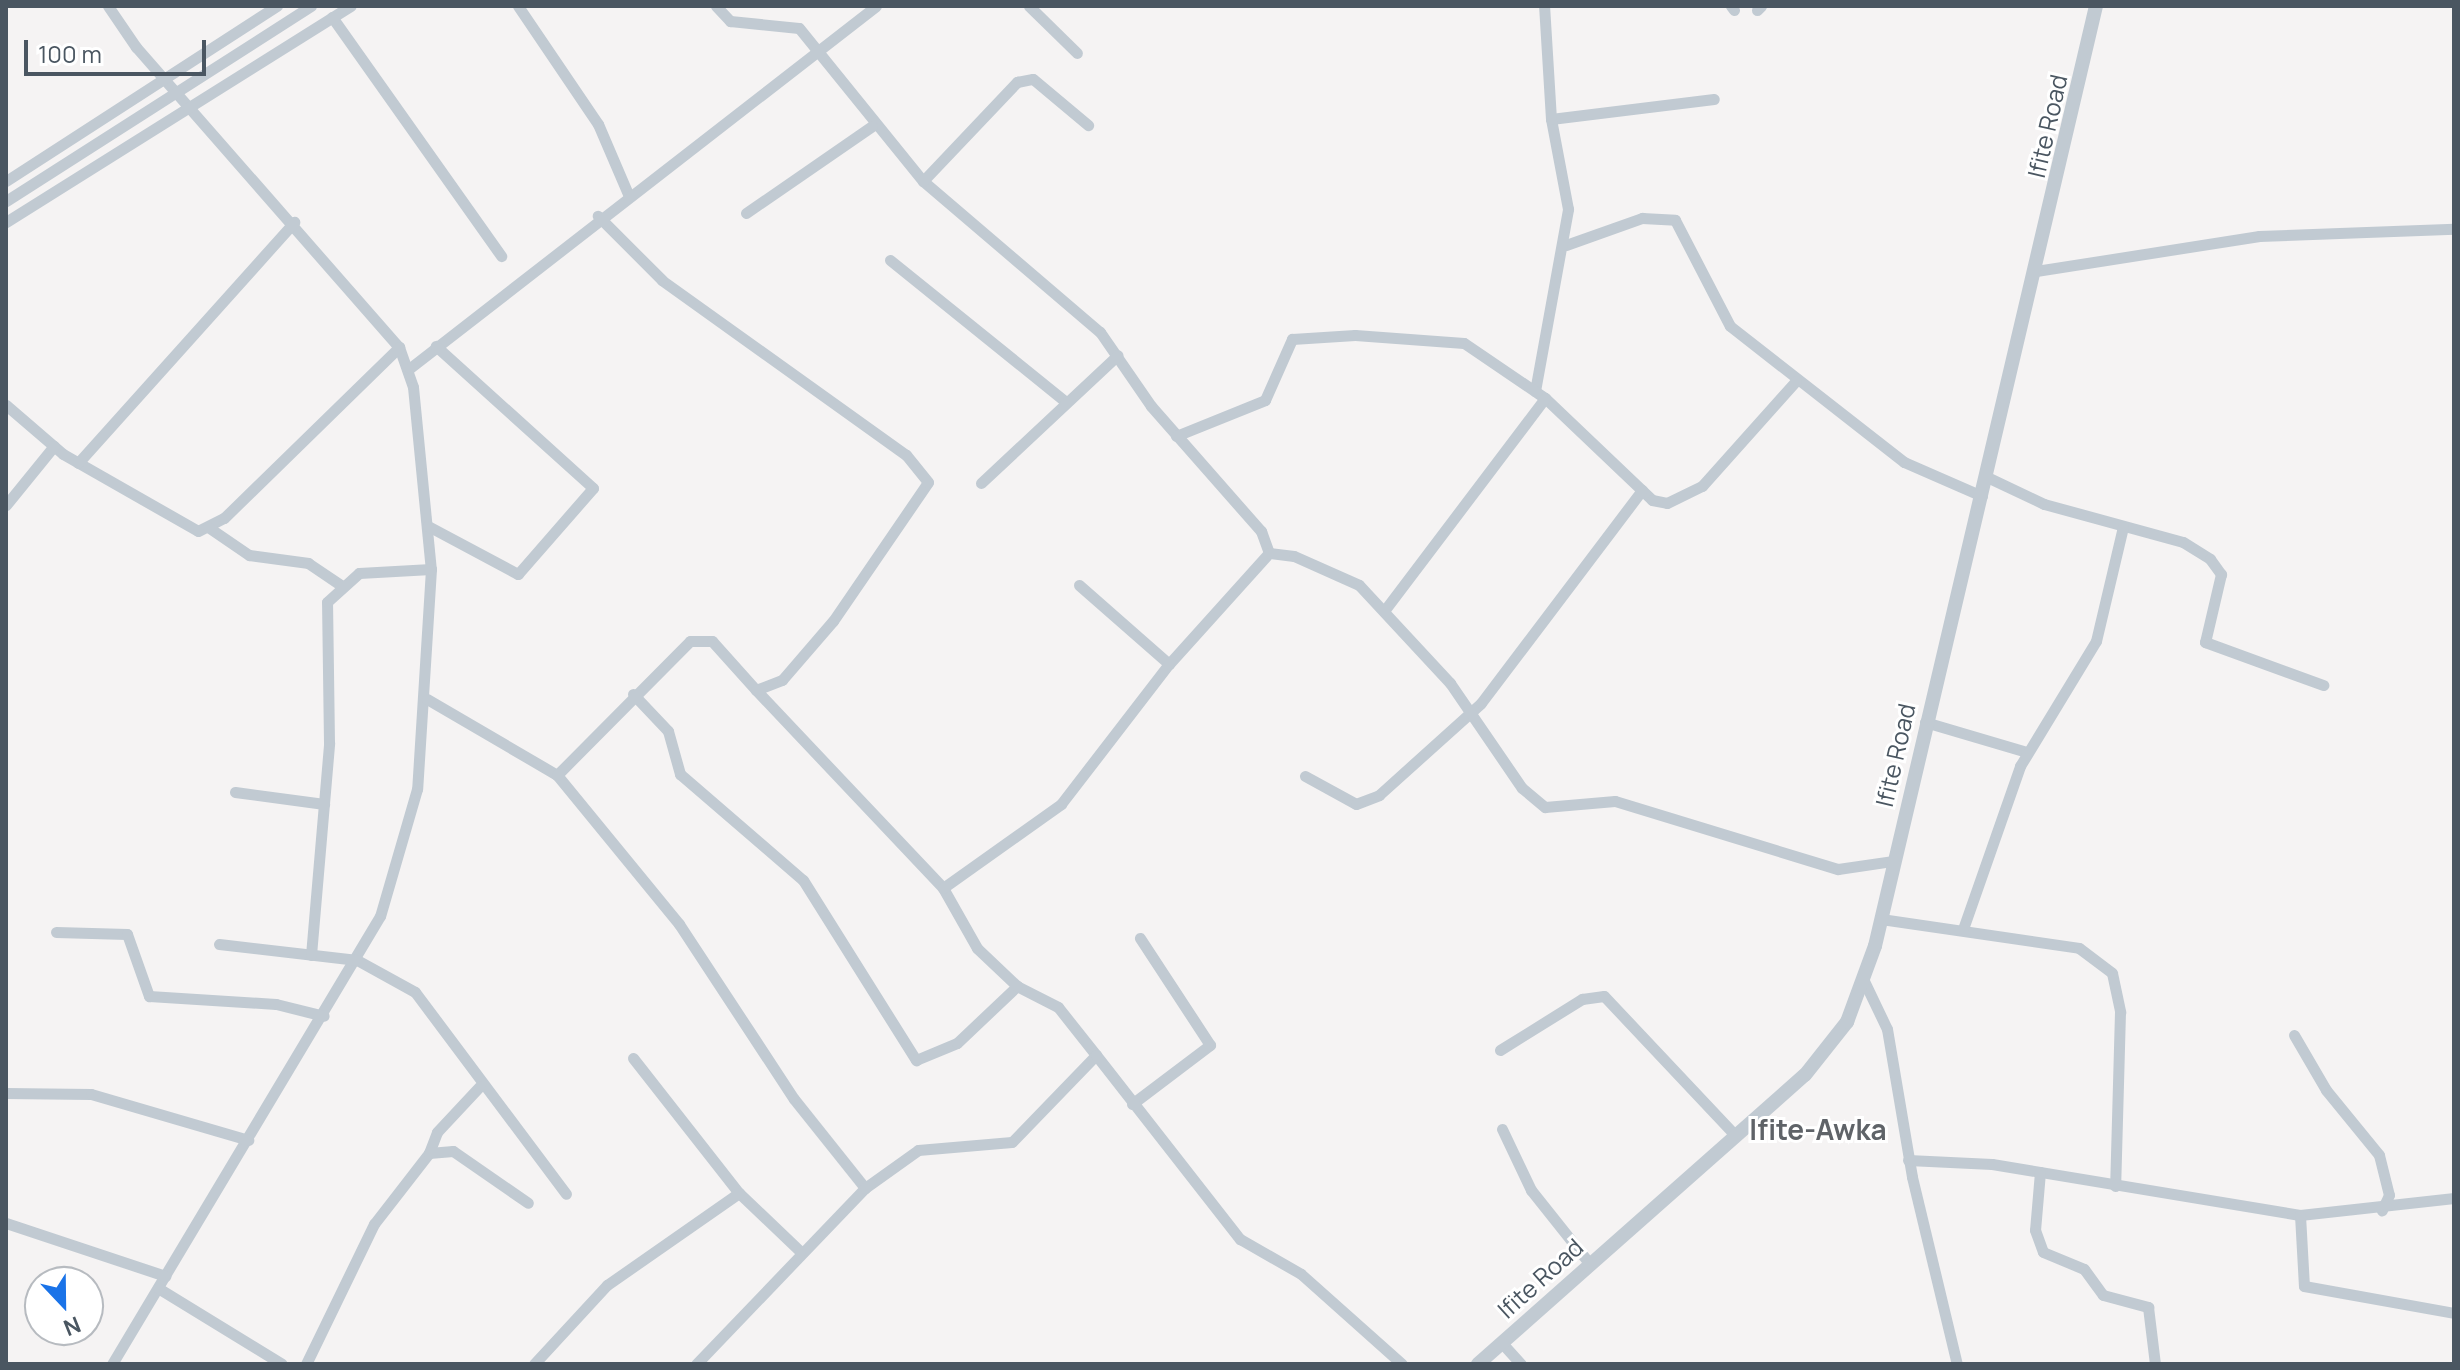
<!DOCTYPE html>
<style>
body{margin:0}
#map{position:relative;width:2460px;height:1370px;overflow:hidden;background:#f5f3f3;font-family:Manrope,sans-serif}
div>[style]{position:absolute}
.minor>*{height:11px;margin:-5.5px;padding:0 5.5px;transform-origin:5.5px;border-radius:5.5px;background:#c1cad2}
.tertiary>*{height:14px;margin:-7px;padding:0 7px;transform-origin:7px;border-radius:7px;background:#c1cad2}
span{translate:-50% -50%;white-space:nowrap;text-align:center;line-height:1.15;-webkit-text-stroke:6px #fff;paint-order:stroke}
.street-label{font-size:24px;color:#4a5661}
.quarter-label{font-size:28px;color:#5f6368;font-weight:700}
.frame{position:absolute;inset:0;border:8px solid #4a5661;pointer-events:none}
.north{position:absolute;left:24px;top:1266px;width:80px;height:80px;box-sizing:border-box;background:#fff;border:2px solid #b7bbc0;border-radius:50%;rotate:158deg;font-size:22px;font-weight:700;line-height:32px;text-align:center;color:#4a5661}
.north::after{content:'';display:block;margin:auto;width:28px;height:36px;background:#1a73e8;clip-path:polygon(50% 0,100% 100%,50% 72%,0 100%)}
.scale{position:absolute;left:24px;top:40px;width:182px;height:36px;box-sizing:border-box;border:4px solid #4a5661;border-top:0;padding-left:10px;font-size:24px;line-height:28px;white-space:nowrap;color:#4a5661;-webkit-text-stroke:6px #fff;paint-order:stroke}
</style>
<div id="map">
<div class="minor">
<div style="left:108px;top:6px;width:50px;rotate:55.7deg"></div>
<div style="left:136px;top:47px;width:399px;rotate:48.8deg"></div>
<div style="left:399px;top:347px;width:42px;rotate:70.7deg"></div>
<div style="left:413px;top:387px;width:183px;rotate:84.4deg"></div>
<div style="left:431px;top:569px;width:220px;rotate:93.6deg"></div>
<div style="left:417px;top:789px;width:132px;rotate:106.2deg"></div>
<div style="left:380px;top:916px;width:522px;rotate:120.89deg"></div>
<div style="left:518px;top:6px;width:143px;rotate:55.9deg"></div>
<div style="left:598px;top:124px;width:76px;rotate:66.8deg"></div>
<div style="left:716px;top:6px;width:21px;rotate:47deg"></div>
<div style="left:730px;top:21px;width:69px;rotate:5.8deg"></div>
<div style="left:799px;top:28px;width:197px;rotate:51deg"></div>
<div style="left:923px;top:181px;width:233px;rotate:40.5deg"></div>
<div style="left:1100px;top:332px;width:90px;rotate:55.4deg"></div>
<div style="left:1151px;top:406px;width:167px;rotate:48.7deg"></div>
<div style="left:1261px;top:531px;width:23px;rotate:70deg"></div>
<div style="left:1029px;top:6px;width:67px;rotate:44.4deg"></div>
<div style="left:1731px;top:6px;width:5px;rotate:53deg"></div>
<div style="left:1757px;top:10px;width:6px;rotate:-45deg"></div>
<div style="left:332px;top:17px;width:293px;rotate:54.7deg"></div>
<div style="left:1551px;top:119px;width:164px;rotate:-7deg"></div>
<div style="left:6px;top:181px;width:323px;rotate:-32.9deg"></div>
<div style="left:923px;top:181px;width:137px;rotate:-46.5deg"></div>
<div style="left:1017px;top:82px;width:16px;rotate:-11deg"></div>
<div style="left:1033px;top:79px;width:72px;rotate:39.9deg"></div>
<div style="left:6px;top:201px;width:362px;rotate:-32.6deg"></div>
<div style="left:746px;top:213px;width:153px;rotate:-34.6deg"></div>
<div style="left:6px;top:222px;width:407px;rotate:-32.1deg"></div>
<div style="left:1566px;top:245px;width:81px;rotate:-19.6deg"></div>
<div style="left:1642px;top:218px;width:33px;rotate:3deg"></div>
<div style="left:1675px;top:220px;width:119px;rotate:62.6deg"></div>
<div style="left:1730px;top:326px;width:221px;rotate:38deg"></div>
<div style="left:1904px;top:462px;width:85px;rotate:23.6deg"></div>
<div style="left:890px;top:260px;width:226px;rotate:38.9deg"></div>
<div style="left:2036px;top:271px;width:226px;rotate:-8.9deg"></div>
<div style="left:2259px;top:236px;width:195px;rotate:-2.1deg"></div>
<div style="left:410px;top:368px;width:590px;rotate:-37.84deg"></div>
<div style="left:1535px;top:391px;width:185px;rotate:-79.7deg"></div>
<div style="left:1568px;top:209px;width:92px;rotate:-100.7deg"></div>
<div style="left:1551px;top:119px;width:113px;rotate:-93.5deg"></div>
<div style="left:6px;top:405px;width:75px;rotate:40.7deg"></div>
<div style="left:63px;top:454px;width:155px;rotate:29.7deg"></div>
<div style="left:198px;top:531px;width:29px;rotate:-27deg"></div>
<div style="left:224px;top:518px;width:245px;rotate:-44.3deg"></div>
<div style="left:1176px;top:436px;width:96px;rotate:-22deg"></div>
<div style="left:1265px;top:400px;width:67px;rotate:-66.1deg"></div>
<div style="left:1292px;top:339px;width:63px;rotate:-3.6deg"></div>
<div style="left:1355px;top:335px;width:109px;rotate:4.2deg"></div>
<div style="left:1464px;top:343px;width:98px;rotate:34.2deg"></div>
<div style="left:1545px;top:398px;width:148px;rotate:43.6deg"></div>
<div style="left:1652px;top:500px;width:15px;rotate:11deg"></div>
<div style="left:1667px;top:503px;width:39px;rotate:-26deg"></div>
<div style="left:1702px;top:486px;width:141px;rotate:-48.2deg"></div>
<div style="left:78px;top:463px;width:324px;rotate:-48.1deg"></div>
<div style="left:1987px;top:477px;width:63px;rotate:25.3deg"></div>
<div style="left:2044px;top:504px;width:144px;rotate:15.3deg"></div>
<div style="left:2183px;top:542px;width:32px;rotate:32deg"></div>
<div style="left:2210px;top:559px;width:19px;rotate:54deg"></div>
<div style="left:2221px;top:574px;width:70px;rotate:103.2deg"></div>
<div style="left:2205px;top:642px;width:126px;rotate:20deg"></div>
<div style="left:981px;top:483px;width:187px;rotate:-43.1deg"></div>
<div style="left:6px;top:505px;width:76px;rotate:-50.9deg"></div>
<div style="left:428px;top:526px;width:102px;rotate:28.1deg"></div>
<div style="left:518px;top:574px;width:114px;rotate:-48.9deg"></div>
<div style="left:593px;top:488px;width:212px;rotate:-137.9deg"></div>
<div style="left:208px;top:527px;width:50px;rotate:34.3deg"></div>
<div style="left:249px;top:555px;width:60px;rotate:7.7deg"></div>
<div style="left:308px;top:563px;width:40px;rotate:34deg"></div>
<div style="left:1079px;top:585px;width:120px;rotate:41.3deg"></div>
<div style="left:1384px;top:611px;width:267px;rotate:-52.9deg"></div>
<div style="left:756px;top:690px;width:272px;rotate:46.6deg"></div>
<div style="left:633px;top:694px;width:51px;rotate:46.6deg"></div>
<div style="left:668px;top:731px;width:45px;rotate:74.4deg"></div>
<div style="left:680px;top:774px;width:162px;rotate:40.8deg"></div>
<div style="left:803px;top:880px;width:213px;rotate:57.9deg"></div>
<div style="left:916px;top:1060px;width:44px;rotate:-22.5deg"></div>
<div style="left:957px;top:1043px;width:83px;rotate:-43.5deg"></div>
<div style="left:427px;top:699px;width:151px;rotate:30.3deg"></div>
<div style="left:557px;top:775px;width:193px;rotate:50.7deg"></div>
<div style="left:679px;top:924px;width:209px;rotate:56.7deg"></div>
<div style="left:794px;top:1099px;width:114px;rotate:51.4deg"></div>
<div style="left:865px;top:1188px;width:244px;rotate:133.8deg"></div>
<div style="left:1925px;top:722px;width:106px;rotate:16.4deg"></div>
<div style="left:557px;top:775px;width:189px;rotate:-45.2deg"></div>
<div style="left:690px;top:641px;width:22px"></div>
<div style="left:712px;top:641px;width:66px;rotate:48.1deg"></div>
<div style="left:756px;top:690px;width:28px;rotate:-21deg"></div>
<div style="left:782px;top:680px;width:78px;rotate:-49.2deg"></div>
<div style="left:833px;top:621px;width:168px;rotate:-55.6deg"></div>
<div style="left:928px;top:482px;width:35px;rotate:-129deg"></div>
<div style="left:906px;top:455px;width:300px;rotate:-144.4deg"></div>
<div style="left:662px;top:280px;width:91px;rotate:-135deg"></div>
<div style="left:1305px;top:776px;width:58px;rotate:28.8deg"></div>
<div style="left:1356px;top:804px;width:25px;rotate:-21deg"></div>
<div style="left:1379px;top:795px;width:137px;rotate:-42deg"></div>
<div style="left:1481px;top:703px;width:267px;rotate:-52.9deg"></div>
<div style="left:235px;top:792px;width:90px;rotate:7.7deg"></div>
<div style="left:1881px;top:919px;width:200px;rotate:8.3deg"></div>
<div style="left:2079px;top:948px;width:41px;rotate:37.1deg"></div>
<div style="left:2112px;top:973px;width:40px;rotate:78deg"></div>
<div style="left:2120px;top:1012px;width:174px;rotate:91.6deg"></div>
<div style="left:1963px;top:929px;width:173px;rotate:-70.7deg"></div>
<div style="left:2020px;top:766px;width:146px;rotate:-58.7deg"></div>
<div style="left:2096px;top:641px;width:117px;rotate:-76.7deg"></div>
<div style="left:56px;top:932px;width:71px;rotate:1.6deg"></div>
<div style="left:127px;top:934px;width:66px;rotate:70.5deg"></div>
<div style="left:149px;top:996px;width:127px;rotate:3.6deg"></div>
<div style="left:276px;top:1004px;width:49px;rotate:14deg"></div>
<div style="left:219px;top:944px;width:139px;rotate:6.6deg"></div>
<div style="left:357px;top:960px;width:66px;rotate:28.9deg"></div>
<div style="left:415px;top:992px;width:252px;rotate:53.2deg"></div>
<div style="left:311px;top:955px;width:213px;rotate:-85.1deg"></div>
<div style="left:329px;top:743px;width:141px;rotate:-90.8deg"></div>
<div style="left:327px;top:602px;width:43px;rotate:-42.2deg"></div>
<div style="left:359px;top:573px;width:72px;rotate:-3.2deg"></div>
<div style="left:1864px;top:981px;width:53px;rotate:64.4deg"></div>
<div style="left:1887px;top:1029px;width:150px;rotate:80.4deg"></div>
<div style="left:1912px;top:1177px;width:192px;rotate:76.5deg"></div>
<div style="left:2294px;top:1035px;width:64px;rotate:59.8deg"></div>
<div style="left:2326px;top:1090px;width:84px;rotate:50.8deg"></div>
<div style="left:2379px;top:1155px;width:41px;rotate:76deg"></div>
<div style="left:2389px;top:1195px;width:17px;rotate:115deg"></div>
<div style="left:1500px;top:1050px;width:97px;rotate:-31.9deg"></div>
<div style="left:1582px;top:999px;width:22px;rotate:-8deg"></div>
<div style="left:1604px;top:996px;width:192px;rotate:46.7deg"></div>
<div style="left:1096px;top:1055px;width:61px;rotate:-128.4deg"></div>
<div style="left:1058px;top:1007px;width:46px;rotate:-152.9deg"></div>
<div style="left:1017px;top:986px;width:55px;rotate:-136.5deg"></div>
<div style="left:977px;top:948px;width:69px;rotate:-119.5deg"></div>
<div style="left:943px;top:888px;width:145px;rotate:-35.4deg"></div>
<div style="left:1061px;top:804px;width:177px;rotate:-52.4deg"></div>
<div style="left:1169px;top:664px;width:149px;rotate:-48deg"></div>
<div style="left:1269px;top:553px;width:25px;rotate:7deg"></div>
<div style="left:1294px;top:556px;width:71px;rotate:24deg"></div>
<div style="left:1359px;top:585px;width:134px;rotate:47.1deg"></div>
<div style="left:1450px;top:683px;width:127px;rotate:55.6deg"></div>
<div style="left:1522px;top:788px;width:30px;rotate:40deg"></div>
<div style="left:1545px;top:807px;width:70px;rotate:-4.9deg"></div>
<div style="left:1615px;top:801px;width:233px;rotate:17deg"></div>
<div style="left:1838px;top:869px;width:56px;rotate:-8.3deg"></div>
<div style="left:633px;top:1058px;width:172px;rotate:51.9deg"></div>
<div style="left:739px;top:1193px;width:84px;rotate:43.6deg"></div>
<div style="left:6px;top:1093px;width:85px;rotate:0.7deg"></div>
<div style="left:91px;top:1094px;width:164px;rotate:16.3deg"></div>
<div style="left:1132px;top:1104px;width:98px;rotate:-37.1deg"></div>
<div style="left:1210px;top:1045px;width:128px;rotate:-123.2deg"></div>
<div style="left:1502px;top:1129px;width:68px;rotate:64.6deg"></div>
<div style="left:1531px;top:1190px;width:93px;rotate:51.5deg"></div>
<div style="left:429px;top:1153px;width:22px;rotate:-69deg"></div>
<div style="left:437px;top:1132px;width:62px;rotate:-47deg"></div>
<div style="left:1908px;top:1160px;width:84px;rotate:2.7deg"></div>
<div style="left:1992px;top:1164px;width:312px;rotate:9.4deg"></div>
<div style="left:2300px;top:1215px;width:155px;rotate:-6.3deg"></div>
<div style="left:2040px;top:1172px;width:58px;rotate:94.9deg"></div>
<div style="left:2035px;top:1230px;width:23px;rotate:70deg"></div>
<div style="left:2043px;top:1252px;width:44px;rotate:22.5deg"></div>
<div style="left:2084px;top:1269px;width:32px;rotate:54deg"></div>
<div style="left:2103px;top:1295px;width:47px;rotate:14.9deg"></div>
<div style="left:2148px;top:1307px;width:57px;rotate:83deg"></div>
<div style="left:865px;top:1188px;width:65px;rotate:-35.6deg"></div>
<div style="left:918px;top:1150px;width:94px;rotate:-4.9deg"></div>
<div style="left:1012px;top:1142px;width:121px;rotate:-46deg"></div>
<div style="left:1096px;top:1055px;width:234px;rotate:52deg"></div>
<div style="left:1240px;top:1239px;width:70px;rotate:29.8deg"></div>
<div style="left:1301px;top:1274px;width:135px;rotate:41.7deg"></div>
<div style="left:2300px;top:1215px;width:71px;rotate:86.8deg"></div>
<div style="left:2304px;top:1286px;width:152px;rotate:10.2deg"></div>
<div style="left:6px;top:1223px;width:168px;rotate:18.4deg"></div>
<div style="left:158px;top:1288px;width:145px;rotate:31.5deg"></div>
<div style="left:1501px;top:1342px;width:30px;rotate:48deg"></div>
<div style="left:306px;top:1364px;width:156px;rotate:-64.1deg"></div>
<div style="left:374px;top:1224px;width:90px;rotate:-52.2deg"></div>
<div style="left:429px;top:1153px;width:24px;rotate:-5deg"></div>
<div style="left:453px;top:1151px;width:91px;rotate:34.7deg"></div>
<div style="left:534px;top:1364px;width:108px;rotate:-47.3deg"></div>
<div style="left:607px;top:1285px;width:161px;rotate:-34.9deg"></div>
</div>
<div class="tertiary">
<div style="left:1478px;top:1364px;width:436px;rotate:-41.5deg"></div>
<div style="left:1805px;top:1075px;width:68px;rotate:-51.6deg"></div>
<div style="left:1847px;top:1022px;width:81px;rotate:-69.8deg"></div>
<div style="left:1875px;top:946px;width:966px;rotate:-76.77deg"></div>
</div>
<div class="street-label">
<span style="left:2047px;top:126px;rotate:-77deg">Ifite Road</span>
<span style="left:1895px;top:755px;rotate:-77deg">Ifite Road</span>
<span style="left:1540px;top:1278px;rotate:-42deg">Ifite Road</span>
</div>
<div class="quarter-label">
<span style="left:1818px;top:1129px">Ifite-Awka</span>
</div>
<div class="frame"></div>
<div class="north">N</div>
<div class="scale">100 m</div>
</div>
